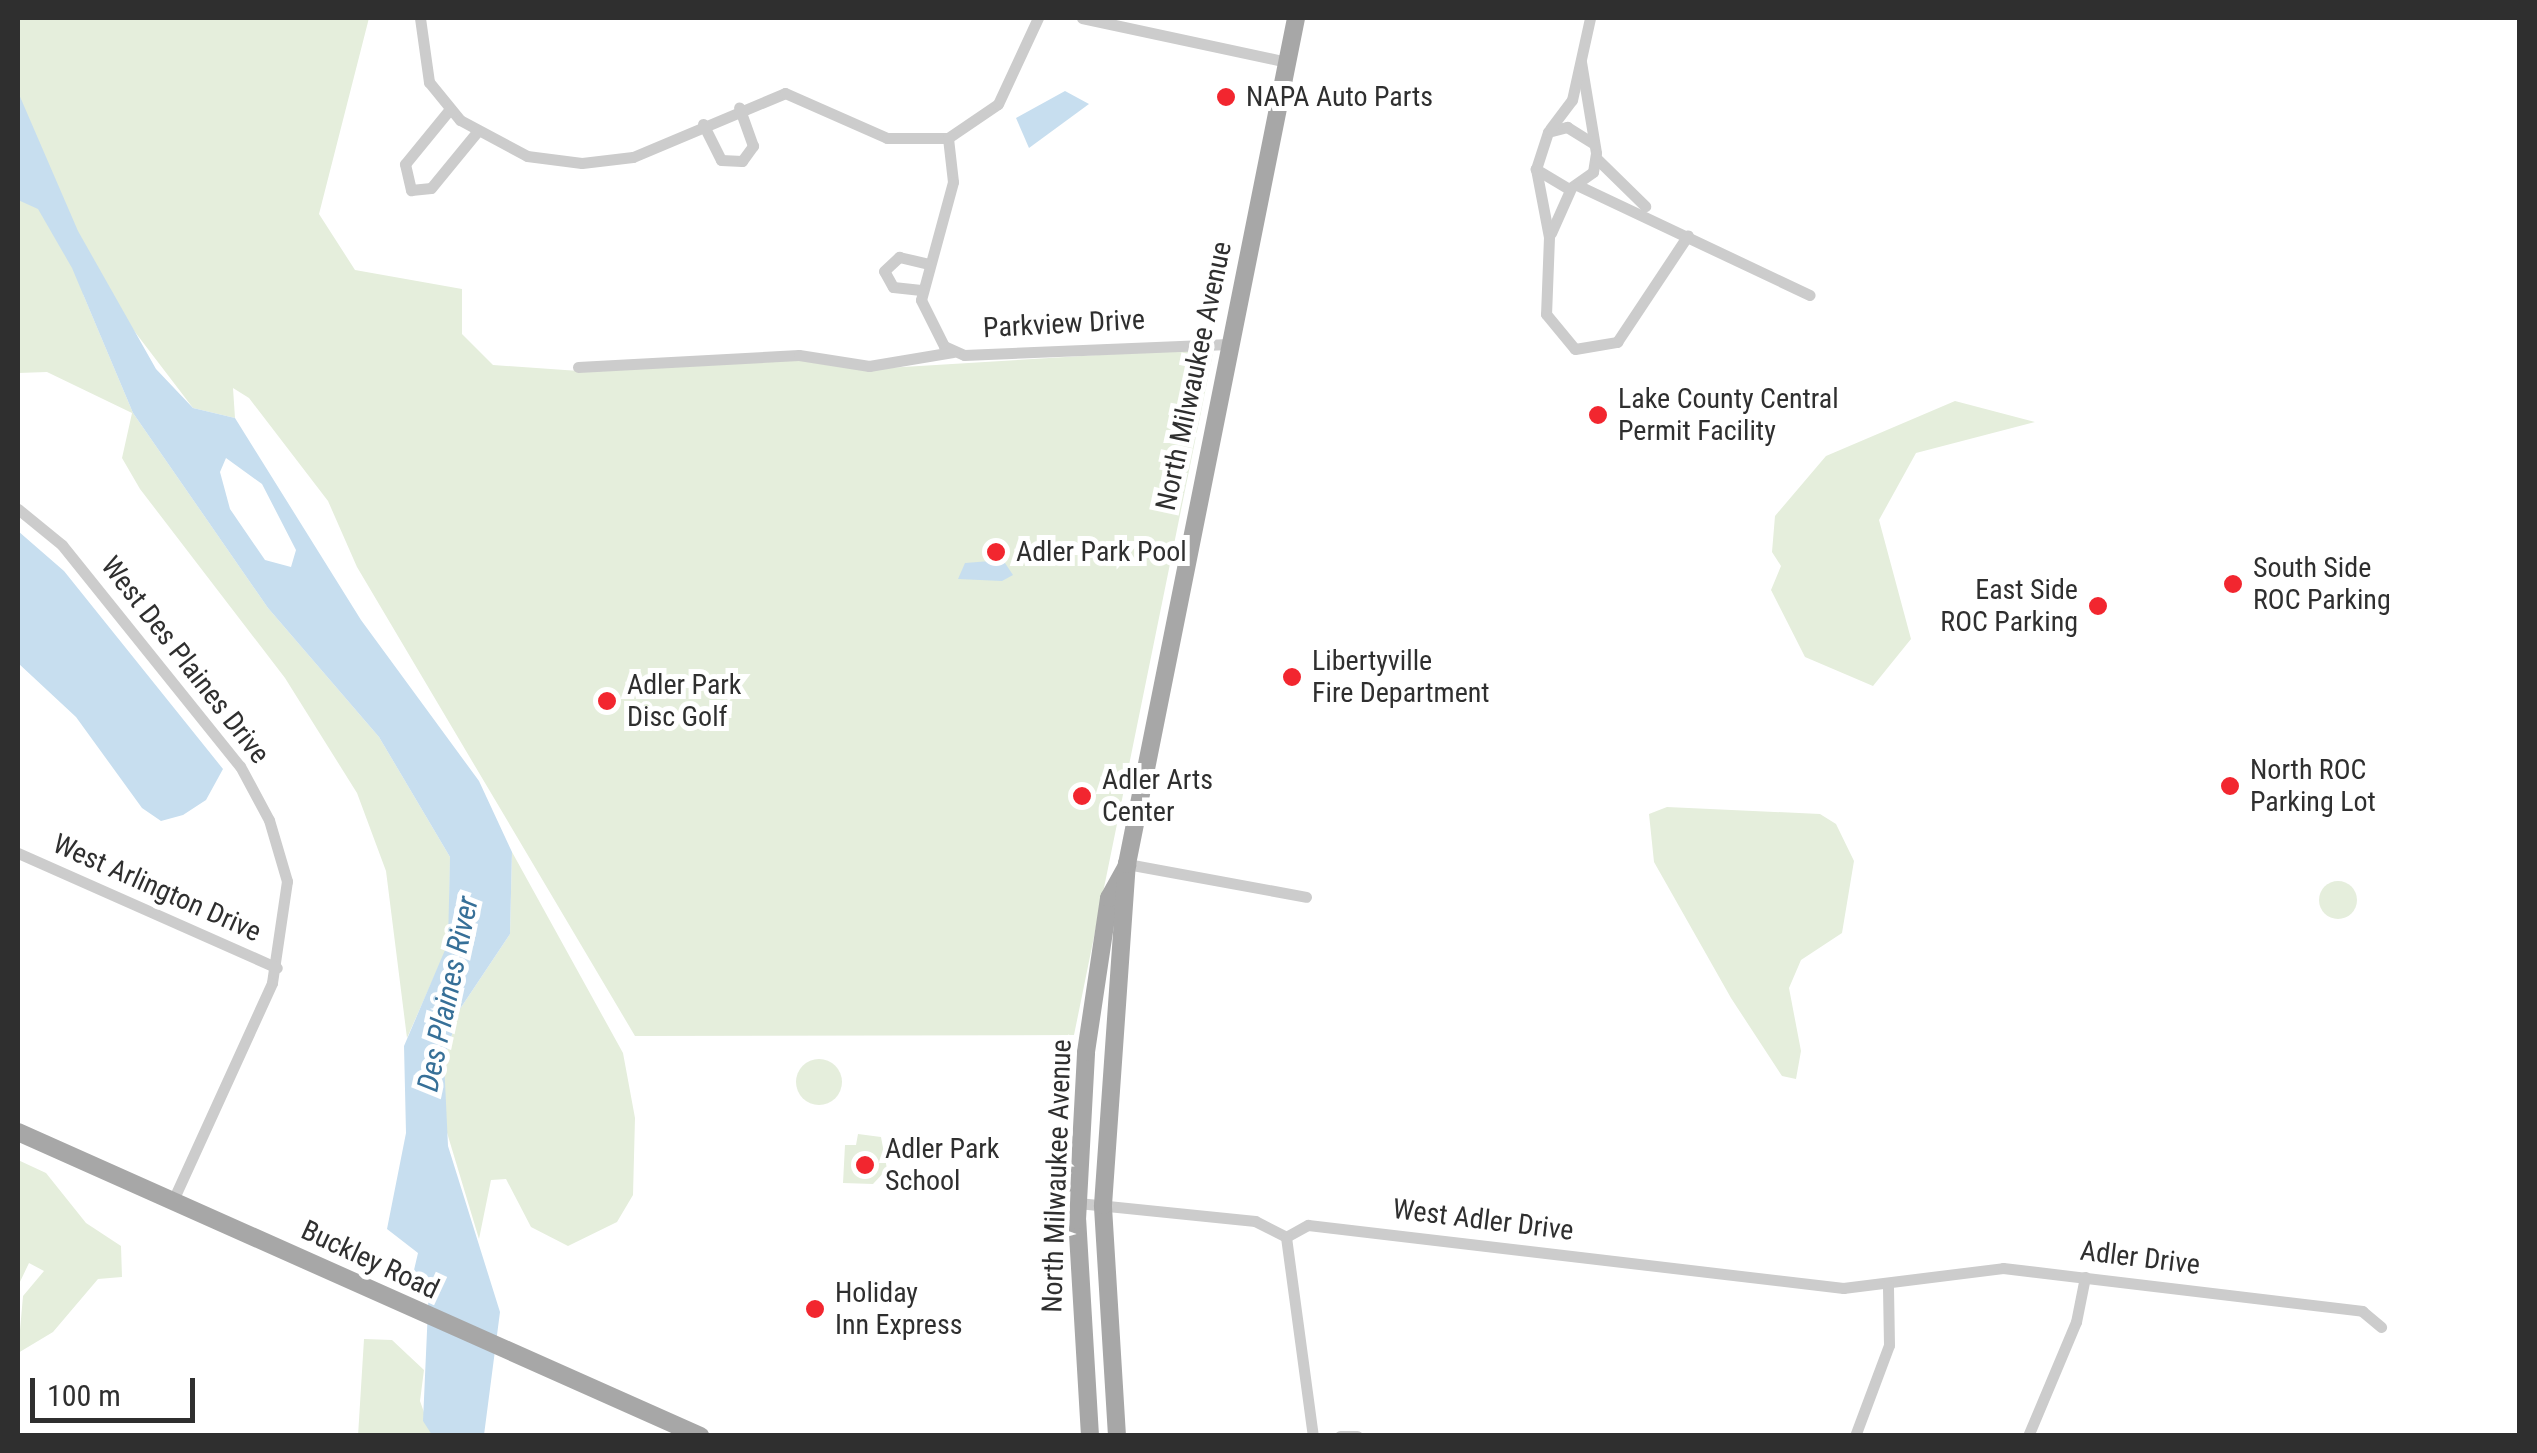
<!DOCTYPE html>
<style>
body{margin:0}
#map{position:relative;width:2537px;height:1453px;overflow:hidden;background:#fff;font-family:"Roboto Condensed",sans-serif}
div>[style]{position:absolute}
.green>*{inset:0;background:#e5eedc}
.round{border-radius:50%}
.water>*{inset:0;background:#c7deef}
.minor>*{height:11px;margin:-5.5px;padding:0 5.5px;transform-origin:5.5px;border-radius:5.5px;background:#ccc}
.primary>*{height:18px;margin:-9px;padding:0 9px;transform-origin:9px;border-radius:9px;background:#a7a7a7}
.dots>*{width:28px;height:28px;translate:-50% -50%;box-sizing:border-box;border:5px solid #fff;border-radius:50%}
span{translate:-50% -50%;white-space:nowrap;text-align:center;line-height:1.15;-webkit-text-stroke:10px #fff;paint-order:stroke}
.poi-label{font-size:28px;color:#2f2f2f}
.left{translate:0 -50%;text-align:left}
.right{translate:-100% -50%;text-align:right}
.street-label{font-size:28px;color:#2f2f2f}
.water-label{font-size:30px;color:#377098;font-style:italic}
.frame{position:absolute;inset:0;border:20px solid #2f2f2f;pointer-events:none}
.scale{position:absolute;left:30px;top:1378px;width:165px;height:45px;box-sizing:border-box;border:5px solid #2f2f2f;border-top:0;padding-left:12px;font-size:30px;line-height:35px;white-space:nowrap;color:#2f2f2f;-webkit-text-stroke:8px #fff;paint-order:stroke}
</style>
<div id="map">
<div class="green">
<div style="clip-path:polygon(18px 18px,369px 18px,319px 214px,355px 270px,462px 289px,462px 334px,493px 365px,579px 371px,798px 357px,870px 369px,1214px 348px,1074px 1035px,635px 1036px,357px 567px,328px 501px,249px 398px,233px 388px,235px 418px,193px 408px,122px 315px,83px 294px,133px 413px,268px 608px,379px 737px,450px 857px,449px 943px,407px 1038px,386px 871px,357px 793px,285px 678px,140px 489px,122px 458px,132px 413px,47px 372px,18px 373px)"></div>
<div style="clip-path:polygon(1955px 401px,2035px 422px,1916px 453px,1879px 520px,1911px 639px,1873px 686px,1805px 657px,1771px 590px,1781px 566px,1772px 552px,1775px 516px,1826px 456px)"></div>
<div style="clip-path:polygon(1667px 807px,1820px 814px,1836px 824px,1854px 861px,1842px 933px,1801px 960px,1789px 988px,1801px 1051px,1796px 1079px,1782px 1076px,1731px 998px,1654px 862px,1649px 814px)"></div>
<div style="clip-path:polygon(512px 852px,623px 1053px,635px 1118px,633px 1195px,617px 1222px,568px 1246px,531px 1227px,506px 1179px,491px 1180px,479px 1239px,442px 1116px,444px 1060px,460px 1009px,510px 934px)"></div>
<div class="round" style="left:2319px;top:881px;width:38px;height:38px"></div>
<div class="round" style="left:796px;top:1059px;width:46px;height:46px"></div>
<div style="clip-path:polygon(858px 1134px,881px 1137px,887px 1169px,873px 1184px,843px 1183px,845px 1145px,856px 1145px)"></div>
<div style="clip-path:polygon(18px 1160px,46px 1173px,86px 1223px,121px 1246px,122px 1277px,98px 1279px,53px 1332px,18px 1353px,23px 1296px,44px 1271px,29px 1263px,18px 1286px)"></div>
<div style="clip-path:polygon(364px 1339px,392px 1340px,424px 1370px,420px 1401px,432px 1435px,358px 1436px)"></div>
</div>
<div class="water">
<div style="clip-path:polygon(1065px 91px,1089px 104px,1029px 148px,1016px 118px)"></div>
<div style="clip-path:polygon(evenodd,18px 92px,78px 231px,156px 369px,193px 408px,235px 418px,361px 620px,479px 781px,512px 852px,510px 934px,460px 1009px,444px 1060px,448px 1146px,500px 1312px,484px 1435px,432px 1435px,423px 1421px,429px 1286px,414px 1270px,418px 1253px,387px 1229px,406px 1133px,404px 1046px,448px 943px,450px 857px,379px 737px,268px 608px,133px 413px,72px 268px,38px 209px,18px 200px,18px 92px,226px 458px,262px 484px,296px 550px,291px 567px,265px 560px,230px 509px,220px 472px,226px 458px)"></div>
<div style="clip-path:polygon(18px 531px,64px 571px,223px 769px,206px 800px,183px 815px,161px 821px,142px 808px,76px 717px,18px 663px)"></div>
<div style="clip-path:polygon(1003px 560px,1013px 575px,1002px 581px,958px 579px,965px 563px)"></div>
</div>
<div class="minor">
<div style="left:420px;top:18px;width:65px;rotate:82deg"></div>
<div style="left:429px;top:82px;width:49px;rotate:50.8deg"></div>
<div style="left:460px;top:120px;width:76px;rotate:28.2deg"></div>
<div style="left:527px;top:156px;width:55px;rotate:7.3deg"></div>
<div style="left:582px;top:163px;width:51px;rotate:-6.7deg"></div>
<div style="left:633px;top:157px;width:165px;rotate:-22.8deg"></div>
<div style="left:785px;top:93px;width:111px;rotate:23.8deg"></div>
<div style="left:887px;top:138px;width:61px"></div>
<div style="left:948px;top:138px;width:60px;rotate:-34.2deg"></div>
<div style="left:998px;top:104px;width:95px;rotate:-65.1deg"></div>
<div style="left:1082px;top:18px;width:210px;rotate:12.1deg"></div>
<div style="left:1581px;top:62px;width:92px;rotate:80.6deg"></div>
<div style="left:1596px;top:153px;width:19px;rotate:99deg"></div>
<div style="left:1593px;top:172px;width:29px;rotate:145deg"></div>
<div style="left:1569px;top:189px;width:39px;rotate:-149deg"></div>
<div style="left:1536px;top:169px;width:39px;rotate:-72deg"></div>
<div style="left:1548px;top:132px;width:20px;rotate:-15deg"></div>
<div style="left:1567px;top:127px;width:31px;rotate:32deg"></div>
<div style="left:450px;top:109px;width:71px;rotate:129.3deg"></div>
<div style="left:405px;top:164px;width:27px;rotate:77deg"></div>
<div style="left:411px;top:190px;width:20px;rotate:-6deg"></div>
<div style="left:431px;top:188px;width:72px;rotate:-50.6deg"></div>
<div style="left:703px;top:124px;width:40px;rotate:63.4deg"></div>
<div style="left:721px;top:160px;width:21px;rotate:3deg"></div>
<div style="left:742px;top:161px;width:19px;rotate:-54deg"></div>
<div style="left:753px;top:146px;width:41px;rotate:-109.7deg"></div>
<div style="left:1550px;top:129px;width:36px;rotate:-53deg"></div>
<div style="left:1572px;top:100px;width:84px;rotate:-77.6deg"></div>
<div style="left:948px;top:138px;width:44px;rotate:83.5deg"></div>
<div style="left:953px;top:182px;width:122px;rotate:105.2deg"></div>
<div style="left:921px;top:300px;width:51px;rotate:63.4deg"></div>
<div style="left:944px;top:346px;width:22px;rotate:24deg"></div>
<div style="left:964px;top:355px;width:265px;rotate:-2.4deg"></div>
<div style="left:1596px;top:158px;width:69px;rotate:44.4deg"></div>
<div style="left:1536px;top:169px;width:69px;rotate:79.2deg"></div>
<div style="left:1549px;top:237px;width:77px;rotate:92.2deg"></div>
<div style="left:1546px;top:314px;width:45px;rotate:50.4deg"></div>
<div style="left:1575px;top:349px;width:43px;rotate:-9.5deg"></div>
<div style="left:1617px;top:342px;width:128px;rotate:-56.4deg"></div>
<div style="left:1579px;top:186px;width:255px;rotate:25.3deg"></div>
<div style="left:1551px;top:233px;width:49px;rotate:-66deg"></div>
<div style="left:921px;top:290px;width:28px;rotate:-174deg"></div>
<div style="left:893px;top:287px;width:18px;rotate:-119deg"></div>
<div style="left:884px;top:271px;width:21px;rotate:-43deg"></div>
<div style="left:899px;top:257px;width:28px;rotate:13deg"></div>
<div style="left:578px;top:367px;width:221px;rotate:-3.1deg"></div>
<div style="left:799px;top:355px;width:71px;rotate:8.9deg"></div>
<div style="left:869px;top:366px;width:85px;rotate:-9.5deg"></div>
<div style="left:18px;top:509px;width:57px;rotate:39.3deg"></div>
<div style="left:62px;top:545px;width:284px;rotate:51.2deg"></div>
<div style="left:240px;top:766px;width:61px;rotate:61.8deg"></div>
<div style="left:269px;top:820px;width:64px;rotate:73.6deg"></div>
<div style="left:287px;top:881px;width:103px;rotate:98.4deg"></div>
<div style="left:272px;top:983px;width:239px;rotate:114.5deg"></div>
<div style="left:18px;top:853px;width:283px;rotate:23.9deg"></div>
<div style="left:1127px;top:864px;width:182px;rotate:10.4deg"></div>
<div style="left:1078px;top:1203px;width:178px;rotate:5.8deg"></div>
<div style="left:1255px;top:1221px;width:35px;rotate:27deg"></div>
<div style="left:1286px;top:1237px;width:25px;rotate:-29deg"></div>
<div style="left:1308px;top:1225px;width:539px;rotate:6.72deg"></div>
<div style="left:1843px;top:1288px;width:161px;rotate:-7.1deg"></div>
<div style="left:2003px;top:1268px;width:362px;rotate:6.8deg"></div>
<div style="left:2362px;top:1311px;width:25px;rotate:40deg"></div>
<div style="left:1286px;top:1237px;width:201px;rotate:82.3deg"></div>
<div style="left:1340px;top:1436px;width:17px"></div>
<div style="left:1855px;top:1436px;width:97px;rotate:-69.5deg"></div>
<div style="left:1889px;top:1345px;width:60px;rotate:-91deg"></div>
<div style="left:2028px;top:1436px;width:124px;rotate:-67.2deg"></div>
<div style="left:2076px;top:1322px;width:46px;rotate:-78.7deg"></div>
</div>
<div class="primary">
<div style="left:18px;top:1132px;width:747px;rotate:24.02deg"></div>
<div style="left:1090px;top:1436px;width:216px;rotate:-93.4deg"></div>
<div style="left:1077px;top:1220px;width:168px;rotate:-86.9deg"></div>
<div style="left:1086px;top:1052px;width:156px;rotate:-81.5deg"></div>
<div style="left:1109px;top:898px;width:38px;rotate:-61deg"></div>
<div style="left:1117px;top:1436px;width:231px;rotate:-93.5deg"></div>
<div style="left:1103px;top:1205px;width:342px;rotate:-86deg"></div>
<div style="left:1127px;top:864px;width:863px;rotate:-78.7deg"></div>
</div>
<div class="dots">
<div style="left:1226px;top:97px;background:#f2262f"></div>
<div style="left:1598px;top:415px;background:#f2262f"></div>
<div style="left:996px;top:552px;background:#f2262f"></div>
<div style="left:2233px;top:584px;background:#f2262f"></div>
<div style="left:2098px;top:606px;background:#f2262f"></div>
<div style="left:1292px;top:677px;background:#f2262f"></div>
<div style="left:607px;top:701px;background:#f2262f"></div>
<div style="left:2230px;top:786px;background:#f2262f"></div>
<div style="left:1082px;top:796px;background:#f2262f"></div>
<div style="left:865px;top:1165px;background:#f2262f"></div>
<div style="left:815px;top:1309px;background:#f2262f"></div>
</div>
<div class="poi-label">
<span class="left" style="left:1246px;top:97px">NAPA Auto Parts</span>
<span class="left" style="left:1618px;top:415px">Lake County Central<br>Permit Facility</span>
<span class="left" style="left:1016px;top:552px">Adler Park Pool</span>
<span class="left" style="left:2253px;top:584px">South Side<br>ROC Parking</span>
<span class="right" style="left:2078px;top:606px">East Side<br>ROC Parking</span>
<span class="left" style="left:1312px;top:677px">Libertyville<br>Fire Department</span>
<span class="left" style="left:627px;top:701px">Adler Park<br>Disc Golf</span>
<span class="left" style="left:2250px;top:786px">North ROC<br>Parking Lot</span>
<span class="left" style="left:1102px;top:796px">Adler Arts<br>Center</span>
<span class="left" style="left:885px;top:1165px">Adler Park<br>School</span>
<span class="left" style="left:835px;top:1309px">Holiday<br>Inn Express</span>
</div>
<div class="street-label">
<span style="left:1064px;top:324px;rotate:-3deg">Parkview Drive</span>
<span style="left:1194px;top:376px;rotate:-78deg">North Milwaukee Avenue</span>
<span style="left:185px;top:660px;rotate:52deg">West Des Plaines Drive</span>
<span style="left:157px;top:888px;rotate:24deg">West Arlington Drive</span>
<span style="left:1057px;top:1176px;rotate:-88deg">North Milwaukee Avenue</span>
<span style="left:1483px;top:1220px;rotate:7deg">West Adler Drive</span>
<span style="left:2140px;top:1258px;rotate:7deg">Adler Drive</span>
<span style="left:370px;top:1260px;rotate:25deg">Buckley Road</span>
</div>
<div class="water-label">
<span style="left:448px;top:994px;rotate:-78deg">Des Plaines River</span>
</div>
<div class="frame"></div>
<div class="scale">100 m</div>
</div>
